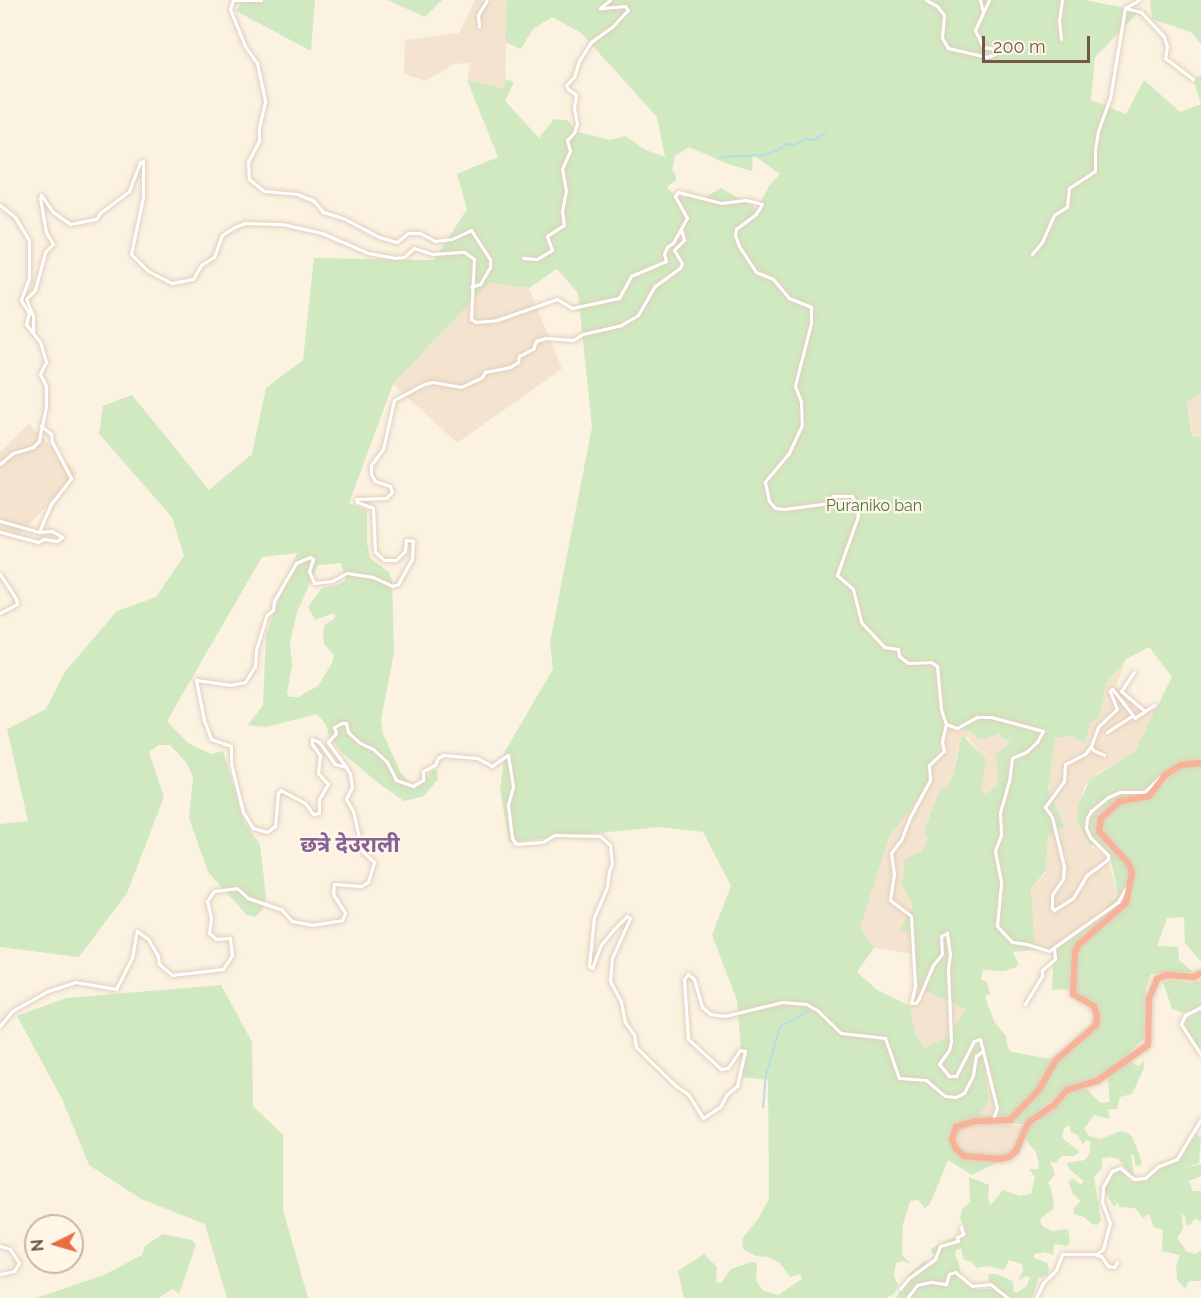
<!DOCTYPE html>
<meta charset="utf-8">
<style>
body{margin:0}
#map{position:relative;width:1201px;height:1298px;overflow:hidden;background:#fcf2e1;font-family:Raleway,"Noto Sans Devanagari",sans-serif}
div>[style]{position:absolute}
.residential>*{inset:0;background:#f4e4cf}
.green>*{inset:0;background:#d0e9c0}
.stream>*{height:1.5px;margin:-0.75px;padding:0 0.75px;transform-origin:0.75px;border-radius:0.75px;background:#b6dde5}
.roads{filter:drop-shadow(0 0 2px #e0cebd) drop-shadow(0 0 2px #e0cebd)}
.street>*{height:3px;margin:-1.5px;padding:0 1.5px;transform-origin:1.5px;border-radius:1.5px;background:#fff}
.highway>*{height:6px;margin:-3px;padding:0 3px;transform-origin:3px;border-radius:3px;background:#f7b297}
span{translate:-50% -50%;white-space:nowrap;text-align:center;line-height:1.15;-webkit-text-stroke:4.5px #fff6e7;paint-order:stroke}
.park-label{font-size:16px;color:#4f7840}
.district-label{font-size:22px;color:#866396;font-weight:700}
.north{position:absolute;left:24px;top:1214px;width:60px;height:60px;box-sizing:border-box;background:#fff6e7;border:2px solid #c7b7a7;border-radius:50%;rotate:265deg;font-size:16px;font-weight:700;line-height:24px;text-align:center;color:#735848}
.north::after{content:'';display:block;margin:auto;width:21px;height:27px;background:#e76d45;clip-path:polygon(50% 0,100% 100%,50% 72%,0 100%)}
.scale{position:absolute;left:982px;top:36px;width:108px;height:27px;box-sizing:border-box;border:3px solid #735848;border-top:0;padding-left:8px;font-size:18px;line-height:21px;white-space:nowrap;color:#735848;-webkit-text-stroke:4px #fff6e7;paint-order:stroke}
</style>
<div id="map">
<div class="residential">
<div style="clip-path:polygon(475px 0,507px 0,505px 88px,467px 80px,470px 63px,454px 64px,426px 81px,404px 74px,405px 40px,459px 33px)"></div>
<div style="clip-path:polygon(489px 283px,529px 288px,562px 369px,457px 443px,393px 384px)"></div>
<div style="clip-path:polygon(1201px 393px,1201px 437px,1193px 436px,1187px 402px)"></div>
<div style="clip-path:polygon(29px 424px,77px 473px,18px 537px,0 532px,0 452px)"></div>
<div style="clip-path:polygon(1126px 659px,1116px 687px,1141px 707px,1158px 707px,1135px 751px,1099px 773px,1084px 787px,1077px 820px,1090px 846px,1108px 859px,1118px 895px,1095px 919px,1059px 942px,1049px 951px,1035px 950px,1031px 888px,1046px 873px,1048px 836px,1065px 827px,1048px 789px,1055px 737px,1071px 736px,1085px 744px,1090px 723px,1099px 718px,1106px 684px)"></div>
<div style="clip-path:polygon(946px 724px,968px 730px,980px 740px,1000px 732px,1012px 740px,998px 787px,995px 785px,986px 794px,981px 788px,978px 750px,967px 737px,958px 749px,953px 776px,948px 787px,940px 788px,926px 826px,929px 837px,902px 885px,913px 906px,913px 954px,874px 948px,860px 928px,889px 838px,930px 780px)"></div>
<div style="clip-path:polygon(915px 986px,965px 1009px,949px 1036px,923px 1048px,915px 1033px,910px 1006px)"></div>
<div style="clip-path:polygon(984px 1072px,989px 1073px,998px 1107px,996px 1124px,1025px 1126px,1021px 1149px,1012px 1157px,971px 1155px,958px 1149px,955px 1141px,961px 1126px,995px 1123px,981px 1113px,989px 1101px)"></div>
</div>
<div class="green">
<div style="clip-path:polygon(243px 0,315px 0,311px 51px,236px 11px)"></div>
<div style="clip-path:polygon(387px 0,442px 0,425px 17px)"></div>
<div style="clip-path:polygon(evenodd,507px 0,1085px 0,1140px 11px,1095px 57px,1091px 100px,1126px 114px,1144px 80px,1180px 112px,1201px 104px,1193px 79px,1201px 75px,1201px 393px,1187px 402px,1192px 436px,1201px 437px,1201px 962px,1185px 943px,1184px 917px,1167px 918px,1157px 946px,1178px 947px,1179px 960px,1193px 972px,1151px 974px,1146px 988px,1144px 1038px,1124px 1059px,1139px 1066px,1144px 1061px,1144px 1068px,1132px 1094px,1120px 1097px,1117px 1109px,1108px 1109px,1110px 1119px,1094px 1115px,1084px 1129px,1089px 1136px,1101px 1139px,1120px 1131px,1128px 1133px,1132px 1136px,1142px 1162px,1140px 1166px,1135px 1165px,1134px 1155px,1131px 1154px,1134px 1178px,1118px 1159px,1109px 1157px,1102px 1159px,1102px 1168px,1094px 1177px,1101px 1221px,1097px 1225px,1092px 1224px,1084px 1217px,1074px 1214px,1073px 1209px,1081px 1201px,1073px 1194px,1068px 1182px,1073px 1179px,1081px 1185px,1084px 1181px,1070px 1170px,1067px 1163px,1085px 1160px,1090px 1153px,1090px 1142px,1088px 1140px,1082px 1144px,1078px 1135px,1071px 1132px,1069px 1125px,1064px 1128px,1062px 1138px,1080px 1152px,1074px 1156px,1062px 1156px,1055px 1163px,1050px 1161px,1055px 1174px,1048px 1183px,1051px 1188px,1054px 1206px,1053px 1209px,1040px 1219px,1042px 1226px,1052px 1231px,1068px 1229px,1070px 1242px,1067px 1246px,1054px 1244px,1053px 1255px,1045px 1252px,1034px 1254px,1034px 1258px,1047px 1263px,1049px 1270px,1048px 1275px,1039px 1278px,1032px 1298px,1010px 1298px,988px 1281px,989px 1274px,996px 1274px,1013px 1281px,1014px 1292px,1018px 1292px,1027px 1286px,1030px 1277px,1026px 1276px,1018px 1281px,1023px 1271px,1022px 1264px,1009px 1260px,1004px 1270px,987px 1266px,977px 1268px,972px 1262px,964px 1260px,961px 1249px,956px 1250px,955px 1255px,959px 1263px,961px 1279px,967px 1285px,976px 1289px,994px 1289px,1005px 1298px,896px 1298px,908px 1275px,924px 1261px,932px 1262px,938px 1260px,931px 1251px,932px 1248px,953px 1238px,965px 1238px,965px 1228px,960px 1218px,962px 1209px,970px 1202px,969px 1177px,989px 1185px,988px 1200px,991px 1205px,1003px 1190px,1020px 1196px,1031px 1194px,1035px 1177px,1029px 1169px,1038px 1169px,1039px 1165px,1036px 1152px,1027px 1141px,1026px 1132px,1031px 1124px,1039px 1122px,1039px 1118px,1052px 1111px,1073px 1090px,1087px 1089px,1100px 1103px,1110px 1102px,1107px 1072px,1059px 1095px,1022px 1124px,972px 1123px,961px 1126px,955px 1141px,956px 1147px,961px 1151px,1007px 1158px,972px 1175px,948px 1160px,930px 1204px,925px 1208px,918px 1200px,910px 1201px,903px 1224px,902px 1255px,911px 1264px,903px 1261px,896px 1263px,894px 1276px,898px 1285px,894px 1294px,886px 1298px,684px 1298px,678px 1271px,704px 1254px,717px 1267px,716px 1282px,721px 1283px,731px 1269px,751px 1262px,757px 1263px,756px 1280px,762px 1290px,778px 1295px,802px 1279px,800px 1274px,790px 1277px,780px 1263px,768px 1257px,756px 1256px,743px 1249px,742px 1239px,758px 1219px,769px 1199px,768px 1080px,743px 1077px,737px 1000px,712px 935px,731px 886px,703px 832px,659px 827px,509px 842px,500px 789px,505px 751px,553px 669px,550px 642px,592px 427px,578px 293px,557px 269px,529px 288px,489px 283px,393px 384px,349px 503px,367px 510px,367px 543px,370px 558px,389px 572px,392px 581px,394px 652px,381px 720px,383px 734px,401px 773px,415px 789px,433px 770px,437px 770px,438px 779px,424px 796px,404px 801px,381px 785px,342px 753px,329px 735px,326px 725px,317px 714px,266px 727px,248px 725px,263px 705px,266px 634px,297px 553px,262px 557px,167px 721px,188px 743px,211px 754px,223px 751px,244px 822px,260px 844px,266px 896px,263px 909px,255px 917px,247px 915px,208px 872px,189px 818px,193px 777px,186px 762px,170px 745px,159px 745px,149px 752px,164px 797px,127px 893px,79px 957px,0 947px,0 824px,28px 821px,7px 729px,46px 709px,64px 673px,117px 611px,156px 597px,184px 556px,172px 517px,99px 434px,103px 406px,132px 395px,209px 490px,252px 454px,266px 388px,303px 360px,314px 258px,434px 260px,467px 209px,457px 174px,498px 157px,467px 80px,504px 88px,505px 79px,514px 82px,505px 101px,539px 138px,554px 119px,567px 120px,578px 132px,610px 140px,625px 136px,646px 150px,665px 157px,657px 117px,581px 33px,552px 17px,533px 29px,521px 49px,505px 42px,507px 0,689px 147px,728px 164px,752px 171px,753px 155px,780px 174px,769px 186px,757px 209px,721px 188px,704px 198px,675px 196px,667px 187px,676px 180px,675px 173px,672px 170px,675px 156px,689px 147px,507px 0,341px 563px,346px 580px,338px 585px,322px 588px,308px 607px,315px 620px,334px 613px,335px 618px,325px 625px,323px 631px,324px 644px,334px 655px,332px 663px,318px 686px,298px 697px,290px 697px,287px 694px,292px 665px,290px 642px,297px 612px,318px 565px,341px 563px,507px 0,1149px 647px,1172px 677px,1135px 751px,1090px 780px,1078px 805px,1077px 821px,1090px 846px,1096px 842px,1110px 855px,1118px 895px,1095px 919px,1054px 948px,1052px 990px,1072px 989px,1097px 1011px,1094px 1029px,1056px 1060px,1012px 1052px,1008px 1048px,1006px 1036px,995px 1023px,988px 1006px,985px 996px,990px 994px,987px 981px,981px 980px,983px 970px,1004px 971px,1014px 968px,1019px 965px,1013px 952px,1035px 950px,1031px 888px,1046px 871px,1048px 836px,1065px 827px,1048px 789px,1055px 738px,1071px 736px,1085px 744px,1090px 723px,1099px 718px,1106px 684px,1126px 659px,1149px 647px,507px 0,946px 724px,968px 730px,980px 740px,1000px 733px,1002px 738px,1011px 741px,996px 755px,998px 786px,996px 785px,986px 794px,981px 788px,986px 759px,962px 735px,953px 776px,948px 787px,940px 788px,926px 826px,925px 834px,929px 837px,921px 851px,905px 859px,902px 885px,913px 906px,900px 930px,911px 934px,915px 986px,965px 1009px,949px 1036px,924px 1048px,915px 1033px,910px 1006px,877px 990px,857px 972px,874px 948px,860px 928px,889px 838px,929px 783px,946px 724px,507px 0,985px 1072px,989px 1073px,998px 1107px,996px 1124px,981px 1113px,989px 1101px,985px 1072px)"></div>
<div style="clip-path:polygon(1150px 0,1201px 0,1201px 44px,1191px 32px,1152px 19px)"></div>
<div style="clip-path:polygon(1171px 980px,1191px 983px,1201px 980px,1201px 1006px,1184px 1013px,1172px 1009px,1163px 982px)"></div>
<div style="clip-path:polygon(221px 985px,252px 1042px,253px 1106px,283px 1135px,283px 1210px,308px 1298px,227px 1298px,205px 1224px,141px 1199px,89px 1165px,62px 1099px,17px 1016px,66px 998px)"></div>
<div style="clip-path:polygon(1201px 1011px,1201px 1049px,1196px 1047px,1184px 1024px,1187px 1019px)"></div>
<div style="clip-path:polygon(1196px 1134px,1201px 1138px,1199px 1163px,1184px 1168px,1201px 1164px,1201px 1176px,1189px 1181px,1193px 1191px,1201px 1191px,1201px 1222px,1195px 1218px,1191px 1224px,1186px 1225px,1185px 1215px,1182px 1215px,1183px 1229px,1177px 1238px,1187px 1252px,1195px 1254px,1201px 1250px,1201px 1281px,1189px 1281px,1185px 1289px,1177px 1280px,1176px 1266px,1180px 1255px,1162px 1251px,1163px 1230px,1154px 1227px,1149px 1214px,1143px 1218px,1135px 1208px,1119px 1207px,1118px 1202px,1114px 1207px,1104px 1190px,1114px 1171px,1122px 1170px,1129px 1181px,1136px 1182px,1150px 1177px,1164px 1165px,1179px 1160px)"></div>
<div style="clip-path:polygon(163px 1234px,192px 1240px,196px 1245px,179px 1294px,173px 1289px,158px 1298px,36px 1298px,104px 1275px,142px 1255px,145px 1246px)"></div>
</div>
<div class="stream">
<div style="left:721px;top:157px;width:42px;rotate:-2.7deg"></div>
<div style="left:763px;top:155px;width:17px;rotate:-17deg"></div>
<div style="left:779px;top:150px;width:9px;rotate:-41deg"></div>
<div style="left:786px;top:144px;width:9px;rotate:6deg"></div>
<div style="left:795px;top:145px;width:12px;rotate:-31deg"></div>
<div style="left:805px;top:139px;width:9px;rotate:6deg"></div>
<div style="left:814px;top:140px;width:13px;rotate:-32deg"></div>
<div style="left:763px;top:1108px;width:33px;rotate:-85deg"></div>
<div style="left:766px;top:1075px;width:50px;rotate:-73.7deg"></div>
<div style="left:780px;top:1027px;width:37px;rotate:-29deg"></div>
</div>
<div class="roads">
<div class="street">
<div style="left:261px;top:0;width:28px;rotate:180deg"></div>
<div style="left:233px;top:0;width:9px;rotate:108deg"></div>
<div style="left:230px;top:9px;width:40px;rotate:68deg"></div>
<div style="left:245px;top:46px;width:21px;rotate:55deg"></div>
<div style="left:257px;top:63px;width:40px;rotate:78deg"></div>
<div style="left:265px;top:102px;width:28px;rotate:103deg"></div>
<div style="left:259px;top:129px;width:12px;rotate:90deg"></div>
<div style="left:259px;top:141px;width:24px;rotate:118deg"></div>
<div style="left:248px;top:162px;width:17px;rotate:87deg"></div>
<div style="left:249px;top:179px;width:19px;rotate:39deg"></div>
<div style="left:264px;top:191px;width:33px;rotate:5deg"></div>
<div style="left:297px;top:194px;width:18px;rotate:22deg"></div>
<div style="left:314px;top:201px;width:14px;rotate:51deg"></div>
<div style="left:323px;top:212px;width:21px;rotate:17deg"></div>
<div style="left:343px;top:218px;width:41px;rotate:27.8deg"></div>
<div style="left:379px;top:237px;width:19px;rotate:16deg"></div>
<div style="left:397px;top:242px;width:14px;rotate:-39deg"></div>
<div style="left:408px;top:233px;width:12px"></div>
<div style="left:420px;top:233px;width:17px;rotate:28deg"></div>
<div style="left:435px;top:241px;width:17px;rotate:-7deg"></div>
<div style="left:452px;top:239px;width:21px;rotate:-25deg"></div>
<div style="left:471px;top:230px;width:35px;rotate:57deg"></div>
<div style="left:490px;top:259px;width:8px;rotate:90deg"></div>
<div style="left:490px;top:267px;width:20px;rotate:120deg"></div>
<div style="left:480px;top:284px;width:9px;rotate:162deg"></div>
<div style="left:926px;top:0;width:13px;rotate:29deg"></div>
<div style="left:937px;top:6px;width:11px;rotate:52deg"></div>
<div style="left:944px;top:15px;width:23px;rotate:95deg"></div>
<div style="left:942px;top:38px;width:12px;rotate:59deg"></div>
<div style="left:948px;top:48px;width:40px;rotate:13deg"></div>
<div style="left:987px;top:57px;width:9px;rotate:-21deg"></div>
<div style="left:995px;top:54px;width:5px;rotate:-79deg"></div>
<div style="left:996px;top:49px;width:13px;rotate:-171deg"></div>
<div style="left:983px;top:47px;width:19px;rotate:-115deg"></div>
<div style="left:975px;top:30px;width:33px;rotate:-65deg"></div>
<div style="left:980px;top:0;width:12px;rotate:76deg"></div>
<div style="left:1125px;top:8px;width:16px;rotate:14deg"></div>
<div style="left:1141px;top:12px;width:34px;rotate:47deg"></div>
<div style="left:1164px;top:37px;width:10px;rotate:73deg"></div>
<div style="left:1167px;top:47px;width:11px;rotate:100deg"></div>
<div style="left:1165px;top:58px;width:35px;rotate:37deg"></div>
<div style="left:479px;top:26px;width:11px;rotate:-95deg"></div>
<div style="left:478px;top:15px;width:17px;rotate:-59deg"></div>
<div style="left:1061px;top:39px;width:18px;rotate:-96deg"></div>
<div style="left:1059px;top:21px;width:21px;rotate:-82deg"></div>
<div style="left:0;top:205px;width:19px;rotate:39deg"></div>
<div style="left:15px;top:217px;width:27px;rotate:59deg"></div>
<div style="left:29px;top:240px;width:38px;rotate:90deg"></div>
<div style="left:29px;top:278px;width:23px;rotate:110deg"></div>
<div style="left:21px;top:300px;width:15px;rotate:58deg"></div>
<div style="left:29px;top:313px;width:11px;rotate:105deg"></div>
<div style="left:26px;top:324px;width:23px;rotate:52deg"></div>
<div style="left:40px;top:342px;width:21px;rotate:73deg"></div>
<div style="left:46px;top:362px;width:13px;rotate:117deg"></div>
<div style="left:40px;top:374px;width:13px;rotate:63deg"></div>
<div style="left:46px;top:386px;width:21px;rotate:90deg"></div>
<div style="left:46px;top:407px;width:35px;rotate:102deg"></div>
<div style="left:39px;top:441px;width:8px;rotate:135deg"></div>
<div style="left:33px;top:447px;width:21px;rotate:163deg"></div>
<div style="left:13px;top:453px;width:17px;rotate:140deg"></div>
<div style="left:1032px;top:254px;width:16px;rotate:-50deg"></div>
<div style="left:1042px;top:242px;width:30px;rotate:-66deg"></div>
<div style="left:1054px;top:215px;width:15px;rotate:-32deg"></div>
<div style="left:1067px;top:207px;width:19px;rotate:-84deg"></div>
<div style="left:1069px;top:188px;width:31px;rotate:-33deg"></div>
<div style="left:1095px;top:171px;width:21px;rotate:-90deg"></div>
<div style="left:1095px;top:150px;width:19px;rotate:-81deg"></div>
<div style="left:1098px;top:131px;width:35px;rotate:-70deg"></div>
<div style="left:1110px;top:98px;width:91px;rotate:-80.5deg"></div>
<div style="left:1125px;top:8px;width:16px;rotate:-30deg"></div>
<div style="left:523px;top:258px;width:14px;rotate:4deg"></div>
<div style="left:537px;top:259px;width:17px;rotate:-31deg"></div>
<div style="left:552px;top:250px;width:15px;rotate:-110deg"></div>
<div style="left:547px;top:236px;width:20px;rotate:-33deg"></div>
<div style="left:564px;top:225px;width:14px;rotate:-98deg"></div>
<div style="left:562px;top:211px;width:20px;rotate:-79deg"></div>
<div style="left:566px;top:191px;width:22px;rotate:-100deg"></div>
<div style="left:562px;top:169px;width:20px;rotate:-66deg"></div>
<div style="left:570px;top:151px;width:11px;rotate:-105deg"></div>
<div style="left:567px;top:140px;width:10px;rotate:-45deg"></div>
<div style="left:574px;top:133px;width:10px;rotate:-73deg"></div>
<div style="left:577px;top:123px;width:14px;rotate:-102deg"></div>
<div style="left:574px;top:109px;width:14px;rotate:-82deg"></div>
<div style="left:576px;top:95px;width:10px;rotate:-143deg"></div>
<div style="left:568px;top:89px;width:4px;rotate:-117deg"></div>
<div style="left:566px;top:85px;width:11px;rotate:-45deg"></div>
<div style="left:574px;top:77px;width:17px;rotate:-73deg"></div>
<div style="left:579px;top:61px;width:22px;rotate:-58deg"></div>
<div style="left:591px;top:42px;width:26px;rotate:-36deg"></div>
<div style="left:612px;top:27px;width:23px;rotate:-47deg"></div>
<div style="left:628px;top:10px;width:5px;rotate:-127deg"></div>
<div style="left:625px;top:6px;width:25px;rotate:175deg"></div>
<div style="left:600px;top:8px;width:13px;rotate:-39deg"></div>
<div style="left:33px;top:332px;width:16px;rotate:-90deg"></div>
<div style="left:33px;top:316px;width:18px;rotate:-112deg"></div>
<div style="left:26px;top:299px;width:13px;rotate:-45deg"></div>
<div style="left:35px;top:290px;width:39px;rotate:-75deg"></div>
<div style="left:45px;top:252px;width:11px;rotate:-45deg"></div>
<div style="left:53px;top:244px;width:14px;rotate:-120deg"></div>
<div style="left:46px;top:232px;width:34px;rotate:-100deg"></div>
<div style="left:40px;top:199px;width:4px;rotate:-76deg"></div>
<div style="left:41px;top:195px;width:21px;rotate:55deg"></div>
<div style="left:53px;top:212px;width:21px;rotate:35deg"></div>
<div style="left:70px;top:224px;width:26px;rotate:-11deg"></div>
<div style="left:96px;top:219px;width:7px;rotate:-56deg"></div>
<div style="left:100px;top:213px;width:36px;rotate:-37deg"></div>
<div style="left:129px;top:191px;width:31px;rotate:-69deg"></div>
<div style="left:140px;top:162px;width:3px;rotate:-18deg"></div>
<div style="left:143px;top:161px;width:36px;rotate:90deg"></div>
<div style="left:143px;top:197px;width:58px;rotate:101.9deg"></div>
<div style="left:131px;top:254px;width:24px;rotate:45deg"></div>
<div style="left:148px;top:271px;width:27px;rotate:27deg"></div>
<div style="left:172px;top:283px;width:21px;rotate:-11deg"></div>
<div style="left:193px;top:279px;width:16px;rotate:-60deg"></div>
<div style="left:201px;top:265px;width:15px;rotate:-32deg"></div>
<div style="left:214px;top:257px;width:23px;rotate:-70deg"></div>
<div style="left:222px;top:235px;width:15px;rotate:-32deg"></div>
<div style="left:235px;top:227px;width:11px;rotate:-22deg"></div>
<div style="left:245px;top:223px;width:37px;rotate:2deg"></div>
<div style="left:282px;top:224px;width:41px;rotate:12.7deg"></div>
<div style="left:322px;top:233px;width:50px;rotate:23.5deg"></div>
<div style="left:368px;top:253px;width:27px;rotate:10deg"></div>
<div style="left:395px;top:258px;width:9px;rotate:-6deg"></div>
<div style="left:404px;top:257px;width:13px;rotate:-42deg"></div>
<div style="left:414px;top:248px;width:20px;rotate:18deg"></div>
<div style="left:433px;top:254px;width:31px;rotate:-4deg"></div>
<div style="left:464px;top:252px;width:12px;rotate:35deg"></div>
<div style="left:474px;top:259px;width:60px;rotate:92.9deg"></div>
<div style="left:471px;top:319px;width:6px;rotate:31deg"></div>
<div style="left:476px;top:322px;width:21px;rotate:-5deg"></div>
<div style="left:497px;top:320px;width:64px;rotate:-19.3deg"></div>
<div style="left:557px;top:299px;width:17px;rotate:31deg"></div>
<div style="left:572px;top:308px;width:48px;rotate:-12deg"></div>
<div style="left:619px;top:298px;width:25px;rotate:-61deg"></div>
<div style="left:631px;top:276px;width:38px;rotate:-23deg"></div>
<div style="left:666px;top:261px;width:7px;rotate:-106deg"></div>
<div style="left:664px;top:254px;width:8px;rotate:-67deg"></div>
<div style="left:667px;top:247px;width:7px;rotate:-34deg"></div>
<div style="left:673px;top:243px;width:29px;rotate:-61deg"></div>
<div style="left:687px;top:218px;width:25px;rotate:-119deg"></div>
<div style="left:675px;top:196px;width:5px;rotate:-53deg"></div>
<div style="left:678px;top:192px;width:44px;rotate:14.3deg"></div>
<div style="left:721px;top:203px;width:25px;rotate:-7deg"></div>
<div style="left:746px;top:200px;width:16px;rotate:14deg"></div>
<div style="left:762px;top:204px;width:12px;rotate:121deg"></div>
<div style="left:756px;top:214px;width:25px;rotate:143deg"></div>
<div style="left:736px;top:229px;width:6px;rotate:99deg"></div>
<div style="left:735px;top:235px;width:12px;rotate:70deg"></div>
<div style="left:739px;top:246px;width:31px;rotate:57deg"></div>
<div style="left:756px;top:272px;width:18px;rotate:22deg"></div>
<div style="left:773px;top:279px;width:25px;rotate:50deg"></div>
<div style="left:789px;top:298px;width:24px;rotate:22deg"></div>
<div style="left:811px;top:307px;width:16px;rotate:90deg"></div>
<div style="left:811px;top:323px;width:65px;rotate:104.3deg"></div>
<div style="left:795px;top:386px;width:17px;rotate:69deg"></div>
<div style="left:801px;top:402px;width:23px;rotate:88deg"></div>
<div style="left:802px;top:425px;width:31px;rotate:115deg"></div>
<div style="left:789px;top:453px;width:38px;rotate:130deg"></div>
<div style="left:765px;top:482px;width:19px;rotate:78deg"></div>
<div style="left:769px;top:501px;width:9px;rotate:49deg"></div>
<div style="left:775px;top:508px;width:9px;rotate:6deg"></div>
<div style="left:784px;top:509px;width:46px;rotate:-7.4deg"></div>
<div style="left:830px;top:503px;width:8px;rotate:-67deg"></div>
<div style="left:833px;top:496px;width:19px"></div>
<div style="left:852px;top:496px;width:9px;rotate:63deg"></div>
<div style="left:856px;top:504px;width:12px;rotate:81deg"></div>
<div style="left:858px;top:516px;width:63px;rotate:109.6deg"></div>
<div style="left:837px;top:575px;width:21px;rotate:41deg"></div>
<div style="left:853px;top:589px;width:34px;rotate:76deg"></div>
<div style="left:861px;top:622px;width:34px;rotate:47deg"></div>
<div style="left:884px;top:647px;width:14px;rotate:8deg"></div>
<div style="left:898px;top:649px;width:7px;rotate:82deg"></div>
<div style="left:899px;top:656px;width:11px;rotate:38deg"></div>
<div style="left:908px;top:663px;width:23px;rotate:-2deg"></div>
<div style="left:931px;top:662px;width:7px;rotate:34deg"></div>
<div style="left:937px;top:666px;width:43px;rotate:84.7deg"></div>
<div style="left:941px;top:709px;width:16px;rotate:72deg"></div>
<div style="left:0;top:521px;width:41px;rotate:15.8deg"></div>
<div style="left:39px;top:532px;width:13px;rotate:-4deg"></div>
<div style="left:52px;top:531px;width:12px;rotate:31deg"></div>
<div style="left:62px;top:537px;width:6px;rotate:141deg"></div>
<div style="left:57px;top:541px;width:13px;rotate:-171deg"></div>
<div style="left:44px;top:539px;width:7px;rotate:153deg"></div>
<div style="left:38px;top:542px;width:39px;rotate:-165deg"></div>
<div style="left:39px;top:532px;width:30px;rotate:-67deg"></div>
<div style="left:51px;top:504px;width:33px;rotate:-52deg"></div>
<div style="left:71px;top:478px;width:41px;rotate:-117.8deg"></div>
<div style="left:52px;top:442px;width:8px;rotate:-97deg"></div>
<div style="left:51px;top:434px;width:13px;rotate:-141deg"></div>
<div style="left:0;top:574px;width:30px;rotate:57deg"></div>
<div style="left:16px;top:599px;width:5px;rotate:79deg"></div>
<div style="left:17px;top:604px;width:19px;rotate:152deg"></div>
<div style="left:1134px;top:672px;width:23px;rotate:124deg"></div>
<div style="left:1121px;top:691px;width:30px;rotate:40deg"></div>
<div style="left:1154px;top:705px;width:23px;rotate:146deg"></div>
<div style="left:1135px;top:718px;width:37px;rotate:-128deg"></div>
<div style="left:1112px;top:689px;width:3px;rotate:135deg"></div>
<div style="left:1110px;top:691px;width:19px;rotate:69deg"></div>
<div style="left:1117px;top:709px;width:26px;rotate:137deg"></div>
<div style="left:1098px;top:727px;width:20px;rotate:110deg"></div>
<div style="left:1091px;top:746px;width:10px;rotate:127deg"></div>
<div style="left:1085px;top:754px;width:22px;rotate:153deg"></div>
<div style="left:1065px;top:764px;width:17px;rotate:93deg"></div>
<div style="left:1064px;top:781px;width:32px;rotate:126deg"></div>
<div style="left:1045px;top:807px;width:12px;rotate:55deg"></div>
<div style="left:1052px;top:817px;width:51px;rotate:76.5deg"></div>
<div style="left:1064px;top:867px;width:12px;rotate:95deg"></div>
<div style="left:1063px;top:879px;width:19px;rotate:125deg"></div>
<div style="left:1052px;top:895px;width:13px;rotate:90deg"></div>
<div style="left:1052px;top:908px;width:3px;rotate:45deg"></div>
<div style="left:1054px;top:910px;width:22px;rotate:-32deg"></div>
<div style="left:1073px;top:898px;width:27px;rotate:-59deg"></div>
<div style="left:1087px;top:875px;width:26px;rotate:-37deg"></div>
<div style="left:1108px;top:859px;width:4px;rotate:-90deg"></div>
<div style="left:1108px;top:855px;width:25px;rotate:-135deg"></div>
<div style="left:1090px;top:837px;width:10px;rotate:-114deg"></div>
<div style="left:1086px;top:828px;width:10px;rotate:-84deg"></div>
<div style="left:1087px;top:818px;width:8px;rotate:-60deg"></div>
<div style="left:1091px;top:811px;width:22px;rotate:-39deg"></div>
<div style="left:1108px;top:797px;width:13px;rotate:-23deg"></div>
<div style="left:1120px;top:792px;width:24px"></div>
<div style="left:1144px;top:792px;width:22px;rotate:-43deg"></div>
<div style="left:946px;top:724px;width:17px;rotate:103deg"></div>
<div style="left:942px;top:741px;width:10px;rotate:79deg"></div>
<div style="left:944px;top:751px;width:21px;rotate:137deg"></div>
<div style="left:929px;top:765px;width:15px;rotate:86deg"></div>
<div style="left:930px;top:780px;width:42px;rotate:118.4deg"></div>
<div style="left:910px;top:817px;width:25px;rotate:111deg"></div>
<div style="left:901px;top:840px;width:16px;rotate:128deg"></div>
<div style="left:891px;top:853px;width:21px;rotate:82deg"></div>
<div style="left:894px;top:874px;width:26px;rotate:99deg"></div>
<div style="left:890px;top:900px;width:26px;rotate:37deg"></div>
<div style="left:911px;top:916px;width:70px;rotate:86.7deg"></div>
<div style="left:915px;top:986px;width:17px;rotate:103deg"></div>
<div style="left:911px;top:1003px;width:5px"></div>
<div style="left:916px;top:1003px;width:6px;rotate:-59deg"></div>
<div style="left:919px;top:998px;width:36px;rotate:-67deg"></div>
<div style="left:933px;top:965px;width:14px;rotate:-51deg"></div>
<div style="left:942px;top:954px;width:18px;rotate:-93deg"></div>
<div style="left:941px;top:936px;width:7px;rotate:-27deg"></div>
<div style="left:947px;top:933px;width:21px;rotate:82deg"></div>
<div style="left:950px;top:954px;width:15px;rotate:98deg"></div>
<div style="left:948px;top:969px;width:73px;rotate:87.6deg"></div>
<div style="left:951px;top:1042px;width:8px;rotate:104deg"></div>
<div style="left:949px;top:1050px;width:17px;rotate:126deg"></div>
<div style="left:939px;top:1064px;width:16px;rotate:50deg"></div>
<div style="left:949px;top:1076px;width:7px"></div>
<div style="left:956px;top:1076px;width:39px;rotate:-63deg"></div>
<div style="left:974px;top:1041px;width:6px;rotate:-18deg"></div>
<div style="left:980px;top:1039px;width:71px;rotate:76.2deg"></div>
<div style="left:997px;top:1108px;width:12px;rotate:110deg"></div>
<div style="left:946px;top:724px;width:12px;rotate:20deg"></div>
<div style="left:957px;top:728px;width:23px;rotate:-29deg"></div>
<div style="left:977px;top:717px;width:14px"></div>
<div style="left:991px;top:717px;width:54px;rotate:15.1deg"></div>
<div style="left:1043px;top:731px;width:13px;rotate:119deg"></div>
<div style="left:1037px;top:742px;width:15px;rotate:138deg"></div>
<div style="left:1026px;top:752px;width:15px;rotate:157deg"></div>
<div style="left:1012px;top:758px;width:23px;rotate:97deg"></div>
<div style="left:1009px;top:781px;width:33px;rotate:106deg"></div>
<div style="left:1000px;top:813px;width:22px;rotate:87deg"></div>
<div style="left:1001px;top:835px;width:17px;rotate:111deg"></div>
<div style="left:995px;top:851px;width:33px;rotate:79deg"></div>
<div style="left:1001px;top:883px;width:43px;rotate:95.3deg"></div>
<div style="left:997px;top:926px;width:22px;rotate:47deg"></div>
<div style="left:1012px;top:942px;width:15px;rotate:8deg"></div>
<div style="left:1027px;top:944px;width:23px;rotate:18deg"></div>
<div style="left:1049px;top:951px;width:85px;rotate:-35.4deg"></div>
<div style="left:1118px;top:902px;width:21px;rotate:-61deg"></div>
<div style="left:1107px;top:732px;width:30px;rotate:-33deg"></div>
<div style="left:1091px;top:746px;width:4px;rotate:63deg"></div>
<div style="left:1093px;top:750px;width:12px;rotate:24deg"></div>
<div style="left:346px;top:767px;width:31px;rotate:-126deg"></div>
<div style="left:328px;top:742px;width:12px;rotate:-48deg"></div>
<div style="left:336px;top:733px;width:6px;rotate:-108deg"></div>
<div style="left:334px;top:727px;width:9px;rotate:-27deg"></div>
<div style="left:342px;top:723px;width:4px"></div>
<div style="left:346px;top:723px;width:9px;rotate:77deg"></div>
<div style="left:348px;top:732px;width:16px;rotate:43deg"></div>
<div style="left:360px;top:743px;width:14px;rotate:25deg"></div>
<div style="left:373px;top:749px;width:19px;rotate:43deg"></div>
<div style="left:387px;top:762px;width:20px;rotate:63deg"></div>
<div style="left:396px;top:780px;width:18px;rotate:19deg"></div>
<div style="left:413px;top:786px;width:12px;rotate:-31deg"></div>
<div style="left:423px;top:780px;width:9px;rotate:-90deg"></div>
<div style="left:423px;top:771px;width:13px;rotate:-27deg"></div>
<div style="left:435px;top:765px;width:8px;rotate:-67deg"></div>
<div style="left:438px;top:758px;width:6px;rotate:-31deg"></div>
<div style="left:443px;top:755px;width:34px;rotate:5deg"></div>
<div style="left:477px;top:758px;width:17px;rotate:28deg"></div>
<div style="left:492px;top:766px;width:19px;rotate:-35deg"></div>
<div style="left:508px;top:755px;width:32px;rotate:81deg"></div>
<div style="left:513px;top:787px;width:19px;rotate:106deg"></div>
<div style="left:508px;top:805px;width:33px;rotate:83deg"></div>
<div style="left:512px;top:838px;width:7px;rotate:56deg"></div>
<div style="left:516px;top:844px;width:27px;rotate:-4deg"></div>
<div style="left:543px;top:842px;width:13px;rotate:-32deg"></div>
<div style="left:554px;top:835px;width:46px;rotate:1.2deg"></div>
<div style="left:600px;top:836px;width:13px;rotate:42deg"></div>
<div style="left:610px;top:845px;width:19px;rotate:84deg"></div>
<div style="left:612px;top:864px;width:8px;rotate:113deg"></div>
<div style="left:609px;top:871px;width:16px;rotate:97deg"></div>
<div style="left:607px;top:887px;width:33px;rotate:113deg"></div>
<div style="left:594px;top:917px;width:49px;rotate:95.8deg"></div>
<div style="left:589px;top:966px;width:4px;rotate:34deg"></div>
<div style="left:592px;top:968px;width:25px;rotate:-69deg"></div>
<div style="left:601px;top:945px;width:21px;rotate:-51deg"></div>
<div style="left:614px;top:929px;width:18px;rotate:-45deg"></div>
<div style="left:627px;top:916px;width:4px;rotate:34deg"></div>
<div style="left:630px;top:918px;width:44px;rotate:114.2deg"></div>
<div style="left:612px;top:958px;width:23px;rotate:95deg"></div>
<div style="left:610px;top:981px;width:24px;rotate:62deg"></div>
<div style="left:621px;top:1002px;width:20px;rotate:79deg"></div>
<div style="left:625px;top:1022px;width:16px;rotate:55deg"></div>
<div style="left:634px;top:1035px;width:12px;rotate:81deg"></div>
<div style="left:636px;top:1047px;width:56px;rotate:44.3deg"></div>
<div style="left:676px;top:1086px;width:14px;rotate:34deg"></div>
<div style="left:688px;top:1094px;width:28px;rotate:58deg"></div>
<div style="left:703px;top:1118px;width:20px;rotate:-33deg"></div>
<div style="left:720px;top:1107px;width:15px;rotate:-62deg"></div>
<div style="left:727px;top:1094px;width:13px;rotate:-39deg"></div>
<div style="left:737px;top:1086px;width:36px;rotate:-77deg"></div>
<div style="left:745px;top:1051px;width:5px;rotate:-169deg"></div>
<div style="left:740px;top:1050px;width:22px;rotate:124deg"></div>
<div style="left:728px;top:1068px;width:7px;rotate:172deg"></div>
<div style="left:721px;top:1069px;width:45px;rotate:-137.7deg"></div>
<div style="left:688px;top:1039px;width:60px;rotate:-93.8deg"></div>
<div style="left:684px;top:979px;width:6px;rotate:-51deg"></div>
<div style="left:688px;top:974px;width:8px;rotate:40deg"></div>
<div style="left:694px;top:979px;width:29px;rotate:74deg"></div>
<div style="left:702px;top:1007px;width:11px;rotate:41deg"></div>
<div style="left:710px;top:1014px;width:15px;rotate:8deg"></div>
<div style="left:725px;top:1016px;width:59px;rotate:-13.8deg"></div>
<div style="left:782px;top:1002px;width:24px;rotate:5deg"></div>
<div style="left:806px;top:1004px;width:13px;rotate:29deg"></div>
<div style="left:817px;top:1010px;width:33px;rotate:44deg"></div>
<div style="left:841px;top:1033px;width:44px;rotate:6.5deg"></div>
<div style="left:885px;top:1038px;width:42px;rotate:70.7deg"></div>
<div style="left:899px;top:1078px;width:27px;rotate:4deg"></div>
<div style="left:926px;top:1080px;width:25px;rotate:40deg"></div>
<div style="left:945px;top:1096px;width:11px;rotate:5deg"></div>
<div style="left:956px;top:1097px;width:9px;rotate:-27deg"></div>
<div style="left:964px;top:1093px;width:20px;rotate:-63deg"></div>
<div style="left:973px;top:1075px;width:19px;rotate:-81deg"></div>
<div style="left:976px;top:1056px;width:9px;rotate:-36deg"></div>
<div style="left:1025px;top:1004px;width:33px;rotate:-59deg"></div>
<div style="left:1042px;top:976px;width:6px;rotate:-90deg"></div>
<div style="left:1042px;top:970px;width:17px;rotate:-40deg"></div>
<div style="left:1055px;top:959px;width:11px;rotate:-95deg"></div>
<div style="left:1201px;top:1007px;width:18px;rotate:153deg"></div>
<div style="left:1185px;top:1015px;width:10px;rotate:114deg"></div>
<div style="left:1181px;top:1024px;width:37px;rotate:57deg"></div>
<div style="left:0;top:1026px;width:19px;rotate:-51deg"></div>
<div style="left:12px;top:1011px;width:41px;rotate:-29.1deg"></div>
<div style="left:48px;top:991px;width:28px;rotate:-18deg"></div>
<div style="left:75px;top:982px;width:42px;rotate:9.7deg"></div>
<div style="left:116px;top:989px;width:35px;rotate:-63deg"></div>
<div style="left:132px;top:958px;width:27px;rotate:-80deg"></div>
<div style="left:137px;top:931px;width:14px;rotate:36deg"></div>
<div style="left:148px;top:939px;width:20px;rotate:60deg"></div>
<div style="left:158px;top:956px;width:8px;rotate:83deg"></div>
<div style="left:159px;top:964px;width:17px;rotate:40deg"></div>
<div style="left:172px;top:975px;width:51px;rotate:-6.7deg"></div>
<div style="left:223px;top:969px;width:17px;rotate:-57deg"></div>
<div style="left:232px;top:955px;width:17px;rotate:-97deg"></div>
<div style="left:230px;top:938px;width:14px;rotate:176deg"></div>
<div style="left:216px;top:939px;width:9px;rotate:-139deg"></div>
<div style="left:209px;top:933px;width:15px;rotate:-82deg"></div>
<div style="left:211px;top:918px;width:17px;rotate:-103deg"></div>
<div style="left:207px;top:901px;width:12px;rotate:-55deg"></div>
<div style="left:214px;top:891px;width:23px;rotate:-7deg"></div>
<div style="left:237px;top:888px;width:15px;rotate:42deg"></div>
<div style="left:248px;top:898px;width:36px;rotate:19deg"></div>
<div style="left:282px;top:910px;width:15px;rotate:48deg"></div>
<div style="left:292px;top:921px;width:20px;rotate:11deg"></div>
<div style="left:312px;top:925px;width:30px;rotate:-9deg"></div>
<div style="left:342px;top:920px;width:8px;rotate:-67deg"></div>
<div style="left:345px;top:913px;width:22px;rotate:-122deg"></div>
<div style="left:333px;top:894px;width:10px;rotate:-84deg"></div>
<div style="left:334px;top:884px;width:27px;rotate:4deg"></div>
<div style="left:361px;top:886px;width:8px;rotate:-30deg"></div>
<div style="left:368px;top:882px;width:21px;rotate:-73deg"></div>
<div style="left:374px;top:862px;width:16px;rotate:-137deg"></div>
<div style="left:362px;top:851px;width:41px;rotate:-102.7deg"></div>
<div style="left:353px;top:811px;width:14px;rotate:-120deg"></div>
<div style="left:346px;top:799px;width:13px;rotate:-63deg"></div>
<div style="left:352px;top:787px;width:13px;rotate:-99deg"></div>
<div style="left:350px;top:774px;width:8px;rotate:-120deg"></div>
<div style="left:346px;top:767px;width:11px;rotate:-165deg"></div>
<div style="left:335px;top:764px;width:27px;rotate:-126deg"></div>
<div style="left:319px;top:742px;width:8px;rotate:-157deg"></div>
<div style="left:312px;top:739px;width:5px;rotate:90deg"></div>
<div style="left:312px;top:744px;width:14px;rotate:54deg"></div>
<div style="left:320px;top:755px;width:18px;rotate:96deg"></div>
<div style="left:318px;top:773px;width:15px;rotate:48deg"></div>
<div style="left:328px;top:784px;width:17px;rotate:121deg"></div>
<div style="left:319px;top:799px;width:14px;rotate:90deg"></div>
<div style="left:319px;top:813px;width:6px;rotate:171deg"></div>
<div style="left:313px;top:814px;width:14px;rotate:-126deg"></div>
<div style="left:305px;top:803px;width:27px;rotate:-152deg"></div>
<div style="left:281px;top:790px;width:4px;rotate:135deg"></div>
<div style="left:278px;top:793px;width:33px;rotate:95deg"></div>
<div style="left:275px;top:826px;width:10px;rotate:143deg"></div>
<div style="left:267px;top:832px;width:15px;rotate:-164deg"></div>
<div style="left:253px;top:828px;width:19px;rotate:-122deg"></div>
<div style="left:243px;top:812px;width:49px;rotate:-104deg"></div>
<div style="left:231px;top:764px;width:18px;rotate:-90deg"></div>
<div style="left:231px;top:746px;width:21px;rotate:-161deg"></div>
<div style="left:211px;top:739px;width:20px;rotate:-110deg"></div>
<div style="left:204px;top:720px;width:41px;rotate:-101.3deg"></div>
<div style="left:196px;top:680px;width:34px;rotate:8deg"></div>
<div style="left:230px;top:685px;width:15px;rotate:-11deg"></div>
<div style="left:245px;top:682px;width:19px;rotate:-58deg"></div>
<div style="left:255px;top:666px;width:16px;rotate:-86deg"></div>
<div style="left:256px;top:650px;width:37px;rotate:-73deg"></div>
<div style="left:267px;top:615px;width:8px;rotate:-40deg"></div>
<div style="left:273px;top:610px;width:9px;rotate:-84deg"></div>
<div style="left:274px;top:601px;width:44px;rotate:-59.9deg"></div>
<div style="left:296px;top:563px;width:15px;rotate:-23deg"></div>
<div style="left:310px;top:557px;width:4px;rotate:34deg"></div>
<div style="left:313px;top:559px;width:13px;rotate:108deg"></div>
<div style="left:309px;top:571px;width:13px;rotate:67deg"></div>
<div style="left:314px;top:583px;width:18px;rotate:-6deg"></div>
<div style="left:332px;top:581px;width:17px;rotate:-28deg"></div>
<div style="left:347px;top:573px;width:26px;rotate:9deg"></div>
<div style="left:373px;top:577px;width:21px;rotate:25deg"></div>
<div style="left:392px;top:586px;width:6px;rotate:-18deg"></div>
<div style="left:398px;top:584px;width:29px;rotate:-61deg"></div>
<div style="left:412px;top:559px;width:18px;rotate:-87deg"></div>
<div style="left:413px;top:541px;width:7px;rotate:-172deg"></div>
<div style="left:406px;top:540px;width:11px;rotate:95deg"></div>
<div style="left:405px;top:551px;width:13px;rotate:135deg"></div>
<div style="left:396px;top:560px;width:12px;rotate:180deg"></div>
<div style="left:384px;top:560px;width:12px;rotate:-138deg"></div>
<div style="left:375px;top:552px;width:44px;rotate:-92.6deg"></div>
<div style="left:373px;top:508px;width:17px;rotate:-159deg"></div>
<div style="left:357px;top:502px;width:3px;rotate:-108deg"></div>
<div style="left:356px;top:499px;width:30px;rotate:-2deg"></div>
<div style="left:386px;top:498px;width:8px;rotate:-45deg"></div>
<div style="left:392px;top:492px;width:6px;rotate:-108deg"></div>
<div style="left:390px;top:486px;width:16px;rotate:-162deg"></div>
<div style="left:375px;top:481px;width:8px;rotate:-120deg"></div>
<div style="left:371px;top:474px;width:9px;rotate:-90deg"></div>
<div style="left:371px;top:465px;width:20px;rotate:-53deg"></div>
<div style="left:383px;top:449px;width:50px;rotate:-77.3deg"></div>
<div style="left:394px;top:400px;width:34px;rotate:-28deg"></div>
<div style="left:424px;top:384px;width:9px;rotate:-13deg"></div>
<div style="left:433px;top:382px;width:28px;rotate:10deg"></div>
<div style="left:461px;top:387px;width:23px;rotate:-25deg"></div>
<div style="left:482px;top:377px;width:6px;rotate:-59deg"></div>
<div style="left:485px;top:372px;width:25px;rotate:-11deg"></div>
<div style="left:510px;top:367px;width:9px;rotate:-32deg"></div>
<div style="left:518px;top:362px;width:6px;rotate:-81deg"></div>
<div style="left:519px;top:356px;width:16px;rotate:-27deg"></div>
<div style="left:533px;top:349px;width:9px;rotate:-69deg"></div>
<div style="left:536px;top:341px;width:9px;rotate:-18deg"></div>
<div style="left:545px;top:338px;width:28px;rotate:4deg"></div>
<div style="left:573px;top:340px;width:12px;rotate:-31deg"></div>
<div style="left:583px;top:334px;width:39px;rotate:-13deg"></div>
<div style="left:621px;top:325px;width:20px;rotate:-30deg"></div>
<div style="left:638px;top:315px;width:34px;rotate:-60deg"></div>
<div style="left:655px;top:286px;width:31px;rotate:-36deg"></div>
<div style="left:680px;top:268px;width:5px;rotate:-68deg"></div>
<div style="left:682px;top:263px;width:15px;rotate:-122deg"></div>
<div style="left:674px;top:250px;width:14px;rotate:-45deg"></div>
<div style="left:684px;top:240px;width:11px;rotate:-105deg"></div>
<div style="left:0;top:1246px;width:10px;rotate:17deg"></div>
<div style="left:10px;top:1249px;width:17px;rotate:57deg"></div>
<div style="left:19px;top:1263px;width:9px;rotate:122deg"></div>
<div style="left:14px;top:1271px;width:14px;rotate:168deg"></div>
<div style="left:1096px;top:1255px;width:5px;rotate:11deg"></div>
<div style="left:1101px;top:1256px;width:12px;rotate:55deg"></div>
<div style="left:1108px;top:1266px;width:6px;rotate:9deg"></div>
<div style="left:1114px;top:1267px;width:6px;rotate:-59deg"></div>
<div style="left:900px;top:1289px;width:14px;rotate:-51deg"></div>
<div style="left:909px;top:1278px;width:32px;rotate:-36deg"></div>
<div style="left:935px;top:1259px;width:14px;rotate:-69deg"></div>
<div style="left:940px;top:1246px;width:19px;rotate:-16deg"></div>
<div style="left:958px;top:1241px;width:4px;rotate:-104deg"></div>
<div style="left:957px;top:1237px;width:7px;rotate:-27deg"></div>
<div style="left:963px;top:1234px;width:7px;rotate:-106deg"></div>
<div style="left:907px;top:1298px;width:16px;rotate:-52deg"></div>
<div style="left:917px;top:1285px;width:14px;rotate:-12deg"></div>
<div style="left:931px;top:1282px;width:15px;rotate:8deg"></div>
<div style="left:946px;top:1284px;width:10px;rotate:-73deg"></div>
<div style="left:949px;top:1274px;width:6px;rotate:-18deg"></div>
<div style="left:955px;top:1272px;width:22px;rotate:39deg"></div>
<div style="left:972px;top:1286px;width:18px;rotate:-6deg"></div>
<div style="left:990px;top:1284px;width:23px;rotate:38deg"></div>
<div style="left:1036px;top:1298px;width:17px;rotate:-65deg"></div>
<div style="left:1043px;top:1283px;width:18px;rotate:-45deg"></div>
<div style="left:1056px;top:1270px;width:17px;rotate:-69deg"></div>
<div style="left:1062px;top:1254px;width:35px"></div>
<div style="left:1097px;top:1254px;width:8px;rotate:-40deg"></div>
<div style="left:1103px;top:1249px;width:27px;rotate:-75deg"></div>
<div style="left:1110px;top:1223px;width:22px;rotate:-111deg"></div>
<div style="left:1102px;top:1202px;width:15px;rotate:-86deg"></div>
<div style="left:1103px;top:1187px;width:18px;rotate:-61deg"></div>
<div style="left:1112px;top:1171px;width:9px;rotate:-21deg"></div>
<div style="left:1120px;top:1168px;width:18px;rotate:38deg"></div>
<div style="left:1134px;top:1179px;width:11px;rotate:-5deg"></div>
<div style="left:1145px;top:1178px;width:18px;rotate:-41deg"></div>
<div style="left:1159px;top:1166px;width:19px;rotate:-21deg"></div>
<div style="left:1177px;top:1159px;width:47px;rotate:-59deg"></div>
</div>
<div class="highway">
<div style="left:1201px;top:763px;width:20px;rotate:174deg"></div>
<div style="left:1181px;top:765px;width:19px;rotate:148deg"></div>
<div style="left:1165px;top:775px;width:26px;rotate:127deg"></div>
<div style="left:1149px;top:796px;width:29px;rotate:170deg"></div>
<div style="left:1120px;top:801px;width:25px;rotate:138deg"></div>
<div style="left:1101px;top:818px;width:13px;rotate:99deg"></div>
<div style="left:1099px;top:831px;width:43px;rotate:47.8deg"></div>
<div style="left:1128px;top:863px;width:10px;rotate:66deg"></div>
<div style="left:1132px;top:872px;width:32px;rotate:101deg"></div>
<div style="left:1126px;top:903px;width:64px;rotate:138.8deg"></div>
<div style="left:1078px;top:945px;width:8px;rotate:113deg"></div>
<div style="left:1075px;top:952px;width:42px;rotate:92.7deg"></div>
<div style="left:1073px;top:994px;width:24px;rotate:30deg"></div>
<div style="left:1094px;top:1006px;width:10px;rotate:73deg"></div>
<div style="left:1097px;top:1016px;width:9px;rotate:96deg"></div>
<div style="left:1096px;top:1025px;width:53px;rotate:138.8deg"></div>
<div style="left:1056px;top:1060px;width:36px;rotate:120deg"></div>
<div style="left:1038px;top:1091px;width:40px;rotate:134deg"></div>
<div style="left:1010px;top:1120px;width:35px;rotate:178deg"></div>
<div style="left:975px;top:1121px;width:20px;rotate:162deg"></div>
<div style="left:956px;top:1127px;width:13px;rotate:108deg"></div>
<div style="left:952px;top:1139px;width:11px;rotate:68deg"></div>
<div style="left:956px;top:1149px;width:11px;rotate:41deg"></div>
<div style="left:964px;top:1156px;width:35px;rotate:5deg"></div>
<div style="left:999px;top:1159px;width:10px;rotate:-11deg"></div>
<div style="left:1009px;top:1157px;width:9px;rotate:-41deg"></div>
<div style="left:1016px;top:1151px;width:30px;rotate:-67deg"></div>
<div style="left:1028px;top:1123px;width:32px;rotate:-35deg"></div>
<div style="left:1054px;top:1105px;width:20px;rotate:-49deg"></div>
<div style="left:1067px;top:1090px;width:31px;rotate:-17deg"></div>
<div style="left:1097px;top:1081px;width:62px;rotate:-35.2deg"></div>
<div style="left:1148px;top:1045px;width:46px;rotate:-88.8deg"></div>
<div style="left:1149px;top:999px;width:22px;rotate:-68deg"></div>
<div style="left:1157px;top:979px;width:10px;rotate:-24deg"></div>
<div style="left:1166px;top:975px;width:28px;rotate:4deg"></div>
<div style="left:1194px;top:977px;width:8px;rotate:-30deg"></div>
</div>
</div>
<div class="park-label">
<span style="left:874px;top:506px">Puraniko ban</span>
</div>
<div class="district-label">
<span style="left:350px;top:845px">छत्रे देउराली</span>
</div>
<div class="north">N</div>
<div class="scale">200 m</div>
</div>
